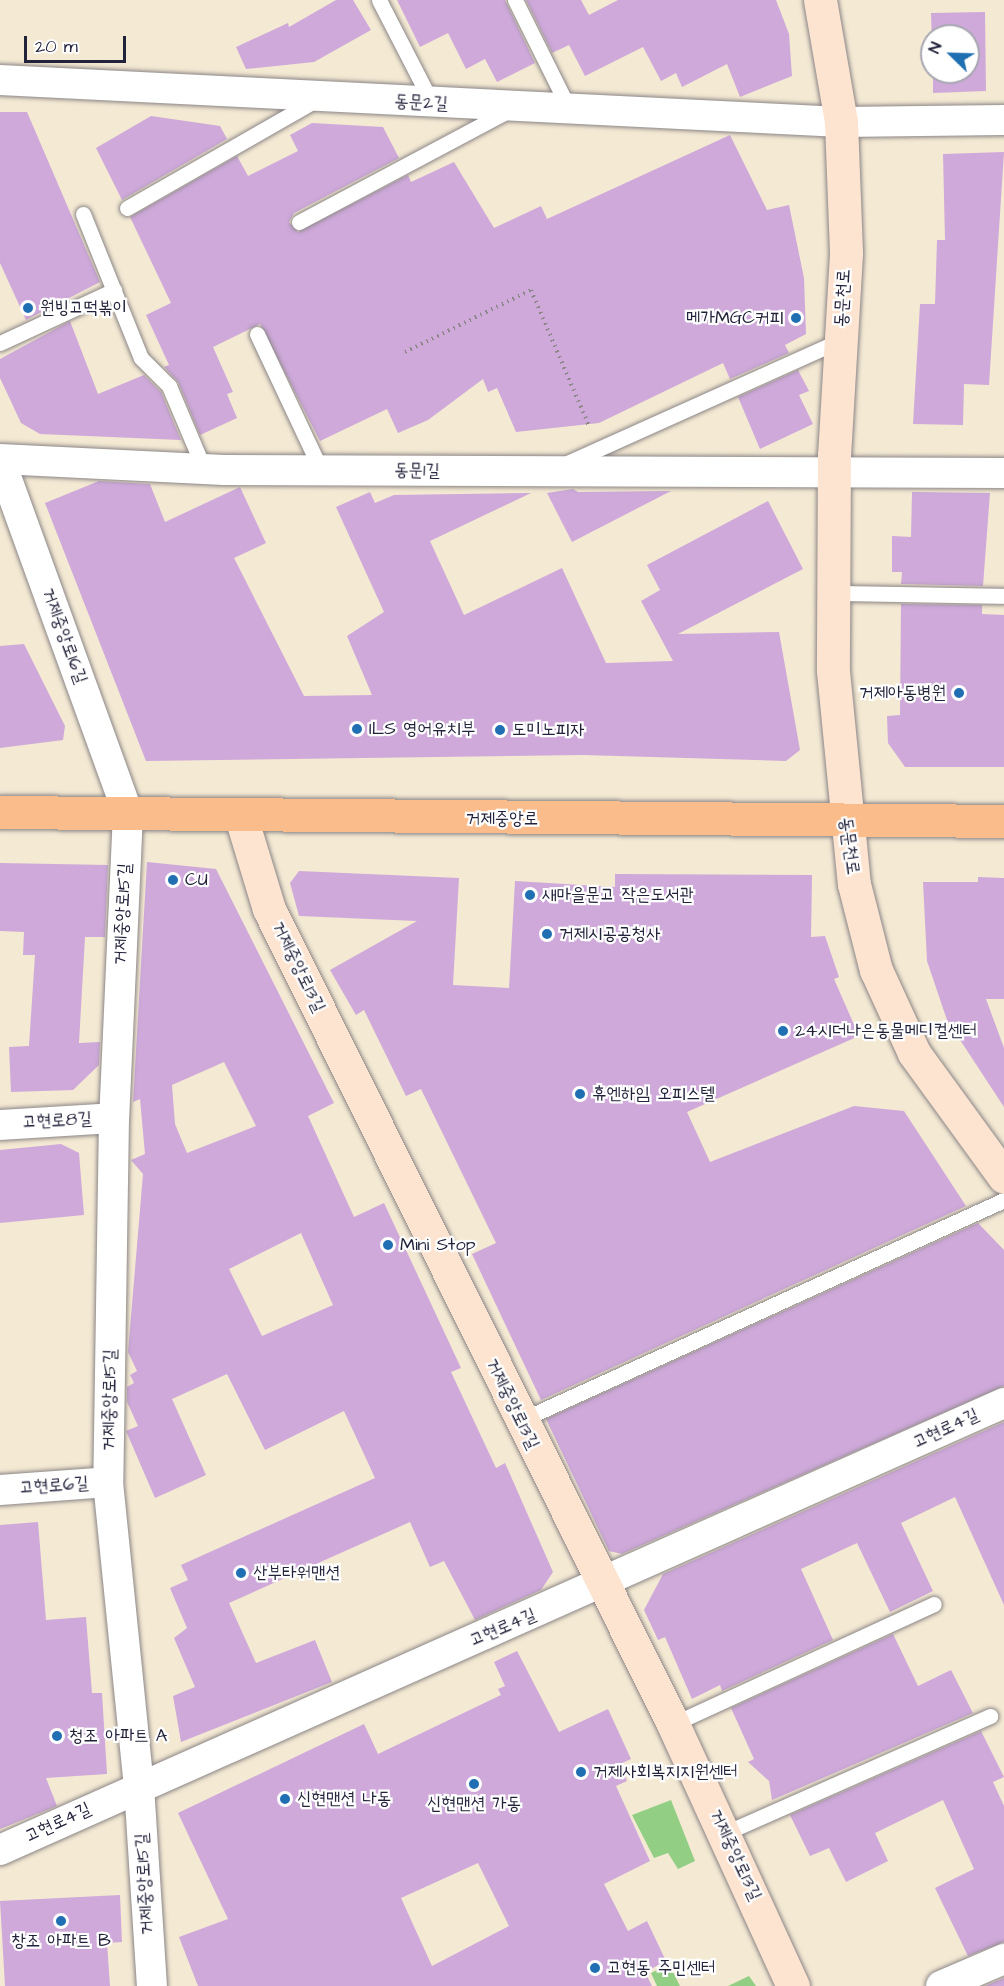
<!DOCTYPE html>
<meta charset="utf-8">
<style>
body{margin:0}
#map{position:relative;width:1004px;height:1986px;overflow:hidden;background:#f4e9d3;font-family:"Architects Daughter","Poor Story",sans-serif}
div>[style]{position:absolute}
.green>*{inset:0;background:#92cf84}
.building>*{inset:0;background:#cea9da}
.path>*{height:4px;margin-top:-2px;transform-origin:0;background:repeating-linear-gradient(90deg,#8b8687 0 1.5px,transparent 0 6px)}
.roads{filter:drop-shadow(0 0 2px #8b8687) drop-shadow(0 0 2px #8b8687)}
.lane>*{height:15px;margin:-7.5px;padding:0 7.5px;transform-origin:7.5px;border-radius:7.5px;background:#fff}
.street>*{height:30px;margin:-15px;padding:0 15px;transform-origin:15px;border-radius:15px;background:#fff}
.secondary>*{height:33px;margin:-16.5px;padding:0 16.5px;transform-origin:16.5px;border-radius:16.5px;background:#fde4d1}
.primary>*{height:33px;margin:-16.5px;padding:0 16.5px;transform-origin:16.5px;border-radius:16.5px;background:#fabc8b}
.dots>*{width:16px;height:16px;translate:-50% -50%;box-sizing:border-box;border:3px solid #fff;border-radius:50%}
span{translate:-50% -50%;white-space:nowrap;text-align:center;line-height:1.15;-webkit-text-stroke:4.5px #fff;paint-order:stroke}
.street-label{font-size:18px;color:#22223b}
.poi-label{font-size:18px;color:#22223b}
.left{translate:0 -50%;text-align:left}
.right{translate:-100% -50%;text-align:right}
.north{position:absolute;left:920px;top:24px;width:60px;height:60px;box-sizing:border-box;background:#fff;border:2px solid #a7a7b1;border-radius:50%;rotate:293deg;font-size:16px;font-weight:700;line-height:24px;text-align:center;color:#22223b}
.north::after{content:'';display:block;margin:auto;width:21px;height:27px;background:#1f6fb2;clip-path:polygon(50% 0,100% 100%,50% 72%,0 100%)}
.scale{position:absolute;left:24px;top:36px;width:102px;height:27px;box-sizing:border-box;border:3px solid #22223b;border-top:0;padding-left:8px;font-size:18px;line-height:21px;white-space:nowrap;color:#22223b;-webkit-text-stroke:4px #fff;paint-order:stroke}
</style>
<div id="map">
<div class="green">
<div style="clip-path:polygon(671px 1800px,695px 1861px,678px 1869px,668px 1853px,654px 1858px,632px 1815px)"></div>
<div style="clip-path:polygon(669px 1964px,680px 1986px,657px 1986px,651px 1973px)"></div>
<div style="clip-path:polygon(749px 1976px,756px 1986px,728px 1986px)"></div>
</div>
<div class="building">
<div style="clip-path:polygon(336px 0,353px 0,371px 30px,314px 62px,246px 69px,236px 47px,288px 23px,289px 27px)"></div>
<div style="clip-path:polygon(397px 0,505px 0,535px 63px,497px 82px,485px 59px,466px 69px,448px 33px,420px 47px)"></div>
<div style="clip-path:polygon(526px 0,581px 0,589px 15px,618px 0,776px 0,789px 34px,792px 76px,740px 97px,727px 64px,682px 87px,676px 73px,661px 81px,643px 47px,585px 76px,569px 45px,552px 53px)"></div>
<div style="clip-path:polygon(985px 12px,986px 91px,933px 93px,933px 72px,968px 72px,968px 36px,932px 36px,932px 44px,931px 13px)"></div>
<div style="clip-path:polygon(0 112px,27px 112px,100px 282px,26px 320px,0 263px)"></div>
<div style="clip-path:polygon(151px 116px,220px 126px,227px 139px,122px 200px,96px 148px)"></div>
<div style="clip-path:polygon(312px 123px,383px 127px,399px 158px,294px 213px,289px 222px,298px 232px,408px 175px,411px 182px,454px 162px,494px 228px,541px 206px,547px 219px,730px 135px,767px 210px,789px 205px,804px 278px,806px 334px,785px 345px,789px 353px,730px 379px,723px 363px,599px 423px,516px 432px,497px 388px,488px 392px,483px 379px,428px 420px,398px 433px,387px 409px,320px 441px,260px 324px,213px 347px,233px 392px,227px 394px,237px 418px,200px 435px,178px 382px,164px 367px,169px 365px,146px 315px,171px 303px,130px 217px,237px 156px,248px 176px,298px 151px,290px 135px)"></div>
<div style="clip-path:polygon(1004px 152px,989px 385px,964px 384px,963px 425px,913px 424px,920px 304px,935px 304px,937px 240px,945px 240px,943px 154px)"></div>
<div style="clip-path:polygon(70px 321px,98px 394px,144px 375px,161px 392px,181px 440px,40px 434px,21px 423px,0 378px,0 359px)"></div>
<div style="clip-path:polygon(798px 370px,809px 391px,799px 395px,813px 424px,760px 449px,738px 397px)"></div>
<div style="clip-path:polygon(99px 481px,150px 484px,165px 522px,240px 487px,266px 543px,234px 558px,304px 696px,372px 695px,347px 636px,384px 612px,336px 507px,370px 492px,375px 503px,394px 495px,531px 493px,430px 541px,464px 615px,562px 568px,606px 663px,673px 661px,641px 601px,660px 590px,647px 565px,768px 501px,803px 569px,678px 634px,779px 632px,800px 750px,786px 761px,583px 755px,146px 761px,45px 503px)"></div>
<div style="clip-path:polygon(573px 489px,578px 492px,671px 491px,572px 542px,547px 493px)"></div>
<div style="clip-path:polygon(912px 492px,990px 493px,983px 586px,901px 584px,902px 572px,892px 572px,892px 536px,911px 537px)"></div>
<div style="clip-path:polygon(901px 604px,982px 605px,982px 614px,1004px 615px,1004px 767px,905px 767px,888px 743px,887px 716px,900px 715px)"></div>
<div style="clip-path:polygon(24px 644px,65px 726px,63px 740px,0 748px,0 646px)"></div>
<div style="clip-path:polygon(evenodd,147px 862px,216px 869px,334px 1103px,308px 1116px,354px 1217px,384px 1203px,461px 1368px,451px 1372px,496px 1468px,505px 1463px,553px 1572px,541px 1590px,475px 1620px,444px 1561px,430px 1567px,410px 1522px,229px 1603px,256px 1663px,315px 1640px,332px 1682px,181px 1742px,173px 1696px,195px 1687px,174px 1638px,187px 1628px,170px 1588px,188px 1580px,181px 1565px,375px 1478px,344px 1411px,265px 1450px,227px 1374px,172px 1399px,206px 1475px,155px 1498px,126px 1431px,138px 1426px,127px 1402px,127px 1387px,134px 1383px,130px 1375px,137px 1371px,128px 1352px,143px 1174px,131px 1160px,145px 1154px,140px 1099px,133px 1102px,147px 862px,224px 1062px,256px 1126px,187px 1153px,175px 1124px,172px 1085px,224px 1062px,147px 862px,301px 1233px,333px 1305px,262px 1336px,229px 1269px,301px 1233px)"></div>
<div style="clip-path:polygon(0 863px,108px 865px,105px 937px,85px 937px,79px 1043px,100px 1042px,99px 1065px,73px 1090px,11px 1092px,9px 1047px,29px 1046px,35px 955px,23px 955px,24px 932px,0 931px)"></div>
<div style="clip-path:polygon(299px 871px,459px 878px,453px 985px,509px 988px,515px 881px,615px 887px,615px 874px,812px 875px,811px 937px,825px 936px,839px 977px,834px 979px,859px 1036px,687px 1112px,710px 1162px,854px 1106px,904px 1111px,966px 1206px,541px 1400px,472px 1254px,496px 1243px,421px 1089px,406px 1096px,364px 1010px,356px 1015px,330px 970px,417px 921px,299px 916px,290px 883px)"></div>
<div style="clip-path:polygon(978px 877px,1004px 878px,1004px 999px,986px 999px,1004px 1048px,1004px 1107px,947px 1020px,927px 961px,923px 882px,978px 882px)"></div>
<div style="clip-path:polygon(61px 1144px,79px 1153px,84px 1215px,0 1223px,0 1150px)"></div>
<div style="clip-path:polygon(978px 1223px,1004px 1250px,1004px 1386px,622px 1554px,609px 1551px,546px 1419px)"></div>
<div style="clip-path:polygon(1004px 1422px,1004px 1605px,955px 1497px,901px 1523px,933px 1591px,890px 1612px,857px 1543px,801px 1569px,833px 1640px,722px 1691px,720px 1685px,692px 1699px,665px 1637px,658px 1640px,644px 1610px,663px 1574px)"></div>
<div style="clip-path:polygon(38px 1522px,46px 1620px,86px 1617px,92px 1693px,102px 1693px,107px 1774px,46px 1778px,57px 1806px,0 1829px,0 1525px)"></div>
<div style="clip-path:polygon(893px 1634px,918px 1686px,951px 1670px,973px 1713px,772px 1800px,769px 1781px,748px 1762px,754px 1759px,731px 1708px)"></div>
<div style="clip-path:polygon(evenodd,517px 1651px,559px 1732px,608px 1709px,631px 1759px,620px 1764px,627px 1781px,616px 1786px,650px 1861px,604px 1884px,628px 1931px,647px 1921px,666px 1961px,645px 1972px,652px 1986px,198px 1986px,179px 1937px,228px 1919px,178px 1813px,364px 1724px,378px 1754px,501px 1695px,498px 1689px,505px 1686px,494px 1662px,517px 1651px,478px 1863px,509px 1926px,432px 1966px,401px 1898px,478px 1863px)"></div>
<div style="clip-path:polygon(981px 1731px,1004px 1777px,993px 1782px,1004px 1806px,1004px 1942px,968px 1956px,935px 1888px,974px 1869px,943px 1800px,875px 1833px,888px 1861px,846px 1882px,829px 1848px,810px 1856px,790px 1815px)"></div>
<div style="clip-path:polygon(120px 1895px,122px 1942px,107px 1943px,110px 1986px,5px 1986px,0 1901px)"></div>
<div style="clip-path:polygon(1004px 1978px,1004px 1986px,985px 1986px)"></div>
</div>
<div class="path">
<div style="left:405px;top:352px;width:140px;rotate:-26.2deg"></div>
<div style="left:531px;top:290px;width:148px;rotate:66.9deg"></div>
</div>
<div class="roads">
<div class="lane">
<div style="left:379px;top:0;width:116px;rotate:62.8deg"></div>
<div style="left:515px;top:0;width:122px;rotate:63.6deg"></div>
<div style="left:127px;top:208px;width:215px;rotate:-29.8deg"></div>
<div style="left:83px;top:214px;width:155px;rotate:68.1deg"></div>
<div style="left:141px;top:358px;width:40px;rotate:45deg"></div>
<div style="left:169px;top:386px;width:90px;rotate:67.1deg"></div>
<div style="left:299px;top:222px;width:237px;rotate:-28deg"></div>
<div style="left:257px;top:334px;width:150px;rotate:64.8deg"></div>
<div style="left:0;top:343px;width:126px;rotate:-24.9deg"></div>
<div style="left:565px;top:464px;width:303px;rotate:-24.2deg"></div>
<div style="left:834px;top:593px;width:170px;rotate:1deg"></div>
<div style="left:519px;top:1421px;width:533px;rotate:-24.5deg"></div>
<div style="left:673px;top:1724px;width:287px;rotate:-24.7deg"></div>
<div style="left:725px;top:1833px;width:290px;rotate:-23.8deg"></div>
</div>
<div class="street">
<div style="left:0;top:80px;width:842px;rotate:2.86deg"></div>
<div style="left:841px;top:122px;width:163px;rotate:-0.7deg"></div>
<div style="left:0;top:459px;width:224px;rotate:2.8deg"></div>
<div style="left:224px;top:470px;width:780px;rotate:0.22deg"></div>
<div style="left:0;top:460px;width:375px;rotate:70.1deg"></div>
<div style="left:128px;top:813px;width:305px;rotate:92.6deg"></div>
<div style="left:114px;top:1118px;width:364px;rotate:90.9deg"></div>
<div style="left:108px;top:1482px;width:306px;rotate:84.2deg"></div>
<div style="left:139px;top:1786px;width:200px;rotate:86.3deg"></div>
<div style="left:0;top:1125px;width:114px;rotate:-3.5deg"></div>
<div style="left:0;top:1490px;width:108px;rotate:-4.2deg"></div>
<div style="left:0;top:1850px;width:1099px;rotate:-24deg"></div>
<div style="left:941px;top:1986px;width:69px;rotate:-23.2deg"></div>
</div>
<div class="secondary">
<div style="left:820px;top:0;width:124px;rotate:80.2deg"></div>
<div style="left:841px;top:122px;width:132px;rotate:87.8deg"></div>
<div style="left:846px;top:254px;width:201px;rotate:93.4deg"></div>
<div style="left:834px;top:455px;width:216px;rotate:90.3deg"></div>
<div style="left:833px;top:671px;width:214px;rotate:84.4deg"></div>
<div style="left:854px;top:884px;width:89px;rotate:75.7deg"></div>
<div style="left:876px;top:970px;width:91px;rotate:65.4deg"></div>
<div style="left:914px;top:1053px;width:153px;rotate:54deg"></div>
<div style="left:241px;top:817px;width:96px;rotate:73.1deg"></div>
<div style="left:269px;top:909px;width:910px;rotate:63.63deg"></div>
<div style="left:673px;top:1724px;width:288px;rotate:65.4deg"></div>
</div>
<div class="primary">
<div style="left:0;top:812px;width:1004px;rotate:0.51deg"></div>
</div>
</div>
<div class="dots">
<div style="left:28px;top:308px;background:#1f6fb2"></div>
<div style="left:796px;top:318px;background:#1f6fb2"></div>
<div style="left:959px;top:693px;background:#1f6fb2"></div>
<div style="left:357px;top:729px;background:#1f6fb2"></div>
<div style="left:500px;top:730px;background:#1f6fb2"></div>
<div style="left:173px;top:880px;background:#1f6fb2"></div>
<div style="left:530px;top:895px;background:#1f6fb2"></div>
<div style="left:547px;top:934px;background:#1f6fb2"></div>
<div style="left:783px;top:1031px;background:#1f6fb2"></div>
<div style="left:580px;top:1094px;background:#1f6fb2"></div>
<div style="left:388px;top:1245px;background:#1f6fb2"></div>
<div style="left:241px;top:1573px;background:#1f6fb2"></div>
<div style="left:57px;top:1736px;background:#1f6fb2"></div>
<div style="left:581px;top:1772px;background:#1f6fb2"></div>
<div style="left:474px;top:1784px;background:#1f6fb2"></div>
<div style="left:285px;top:1799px;background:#1f6fb2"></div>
<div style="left:61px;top:1921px;background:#1f6fb2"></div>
<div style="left:595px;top:1968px;background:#1f6fb2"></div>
</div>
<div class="street-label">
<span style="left:421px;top:103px;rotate:3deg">동문2길</span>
<span style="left:843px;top:298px;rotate:-87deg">동문천로</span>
<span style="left:417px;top:471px;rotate:1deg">동문1길</span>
<span style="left:64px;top:636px;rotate:70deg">거제중앙로16길</span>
<span style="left:502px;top:819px">거제중앙로</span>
<span style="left:849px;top:846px;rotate:82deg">동문천로</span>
<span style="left:123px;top:914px;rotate:-87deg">거제중앙로15길</span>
<span style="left:298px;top:967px;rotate:64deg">거제중앙로13길</span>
<span style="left:57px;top:1121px;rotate:-3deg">고현로8길</span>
<span style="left:110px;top:1400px;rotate:-89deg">거제중앙로15길</span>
<span style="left:512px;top:1404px;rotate:64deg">거제중앙로13길</span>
<span style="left:946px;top:1429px;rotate:-25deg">고현로4길</span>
<span style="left:54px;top:1486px;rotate:-4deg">고현로6길</span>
<span style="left:503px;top:1628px;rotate:-23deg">고현로4길</span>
<span style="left:58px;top:1823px;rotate:-25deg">고현로4길</span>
<span style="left:735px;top:1855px;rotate:65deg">거제중앙로13길</span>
<span style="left:145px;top:1884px;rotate:-93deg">거제중앙로15길</span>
</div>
<div class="poi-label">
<span class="left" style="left:40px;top:308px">원빙고떡볶이</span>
<span class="right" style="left:784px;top:318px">메가MGC커피</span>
<span class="right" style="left:946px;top:693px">거제아동병원</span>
<span class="left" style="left:369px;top:729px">ILS 영어유치부</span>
<span class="left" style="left:512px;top:730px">도미노피자</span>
<span class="left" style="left:185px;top:880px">CU</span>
<span class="left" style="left:542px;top:895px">새마을문고 작은도서관</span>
<span class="left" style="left:559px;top:934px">거제시공공청사</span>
<span class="left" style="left:795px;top:1031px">24시더나은동물메디컬센터</span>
<span class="left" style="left:592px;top:1094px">휴엔하임 오피스텔</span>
<span class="left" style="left:400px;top:1245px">Mini Stop</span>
<span class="left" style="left:253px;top:1573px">산부타워맨션</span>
<span class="left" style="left:69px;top:1736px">청조 아파트 A</span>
<span class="left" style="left:593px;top:1772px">거제사회복지지원센터</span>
<span class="left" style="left:297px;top:1799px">신현맨션 나동</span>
<span style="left:474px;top:1804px">신현맨션 가동</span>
<span style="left:61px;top:1941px">창조 아파트 B</span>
<span class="left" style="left:607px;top:1968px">고현동 주민센터</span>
</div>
<div class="north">N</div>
<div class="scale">20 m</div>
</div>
